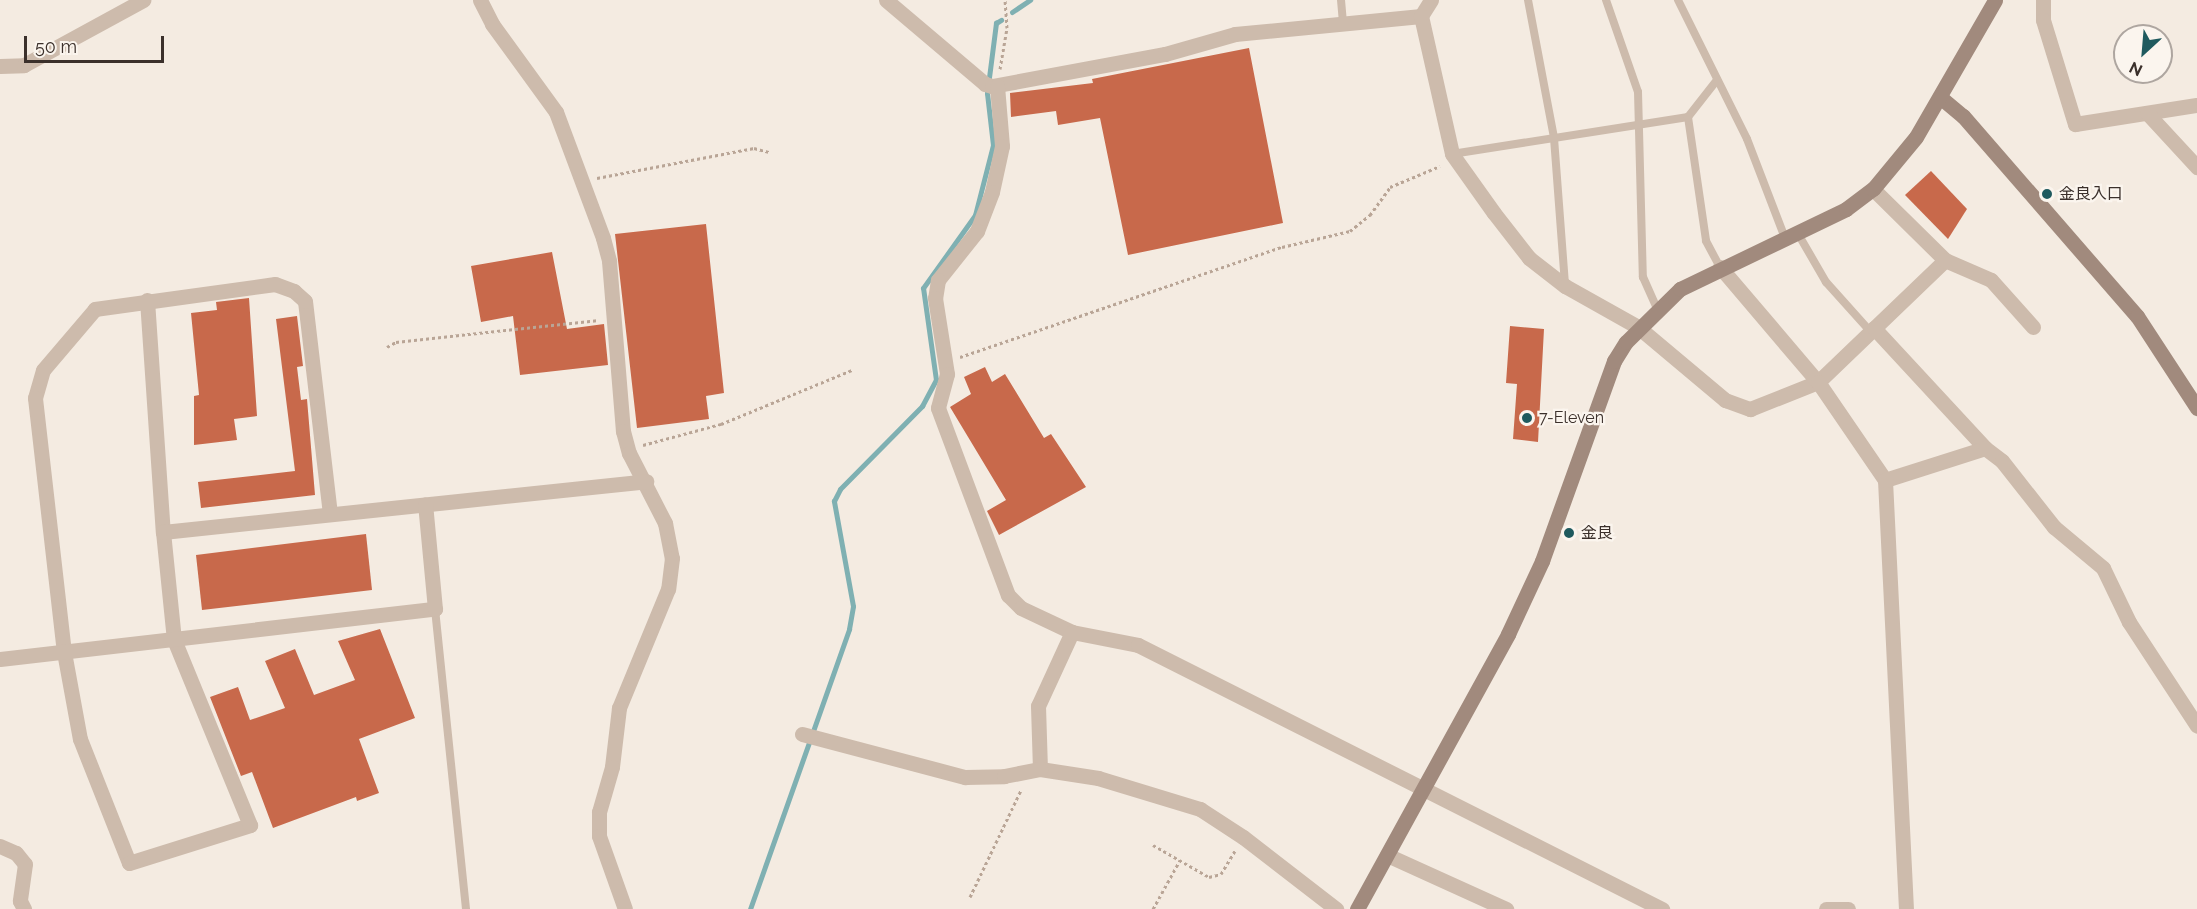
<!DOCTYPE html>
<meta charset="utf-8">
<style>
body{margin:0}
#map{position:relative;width:2197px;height:909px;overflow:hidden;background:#f4ebe1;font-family:Raleway,"Noto Sans JP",sans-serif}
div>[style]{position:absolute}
.stream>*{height:5px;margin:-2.5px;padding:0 2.5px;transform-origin:2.5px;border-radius:2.5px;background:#7fb0b2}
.building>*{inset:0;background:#c8694b}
.path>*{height:3px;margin-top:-1.5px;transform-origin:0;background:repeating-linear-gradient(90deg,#b9a596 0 3px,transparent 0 6px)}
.lane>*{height:8px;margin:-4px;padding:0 4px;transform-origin:4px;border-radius:4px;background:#cdbbac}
.street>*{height:15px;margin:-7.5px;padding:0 7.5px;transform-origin:7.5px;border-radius:7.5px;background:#cdbbac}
.secondary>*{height:15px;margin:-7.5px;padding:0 7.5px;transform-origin:7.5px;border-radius:7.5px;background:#a18a7d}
.dots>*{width:16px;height:16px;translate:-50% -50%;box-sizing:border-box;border:3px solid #fbf5ee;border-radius:50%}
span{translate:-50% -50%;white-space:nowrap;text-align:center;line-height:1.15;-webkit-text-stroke:4.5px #fbf5ee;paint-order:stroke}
.poi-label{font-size:16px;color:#3b302b}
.left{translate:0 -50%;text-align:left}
.north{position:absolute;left:2113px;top:24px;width:60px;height:60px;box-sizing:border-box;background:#fbf5ee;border:2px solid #aea6a0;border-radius:50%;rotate:206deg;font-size:16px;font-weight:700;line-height:24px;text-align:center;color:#3b302b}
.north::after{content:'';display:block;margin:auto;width:21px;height:27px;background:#1f5a5e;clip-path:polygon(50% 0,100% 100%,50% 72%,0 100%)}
.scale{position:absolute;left:24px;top:36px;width:140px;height:27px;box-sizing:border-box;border:3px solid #3b302b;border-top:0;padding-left:8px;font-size:18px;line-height:21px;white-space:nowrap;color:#3b302b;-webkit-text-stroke:4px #fbf5ee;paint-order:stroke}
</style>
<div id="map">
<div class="stream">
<div style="left:1012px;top:12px;width:22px;rotate:-34deg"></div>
<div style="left:750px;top:909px;width:297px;rotate:-70.5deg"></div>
<div style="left:849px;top:629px;width:23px;rotate:-80deg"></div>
<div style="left:853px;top:606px;width:107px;rotate:-100.3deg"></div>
<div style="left:834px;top:501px;width:13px;rotate:-63deg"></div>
<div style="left:840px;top:489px;width:117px;rotate:-45.3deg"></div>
<div style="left:922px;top:406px;width:30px;rotate:-62deg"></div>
<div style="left:936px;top:380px;width:93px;rotate:-98deg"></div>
<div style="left:923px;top:288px;width:90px;rotate:-54.5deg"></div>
<div style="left:975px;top:215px;width:72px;rotate:-75.6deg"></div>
<div style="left:993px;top:145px;width:52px;rotate:-96.6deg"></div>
<div style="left:987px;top:93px;width:71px;rotate:-82.7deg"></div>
<div style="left:996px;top:23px;width:6px;rotate:-31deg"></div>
</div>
<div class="building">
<div style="clip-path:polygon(1249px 48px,1283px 223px,1128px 255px,1100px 118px,1058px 125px,1056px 111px,1011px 117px,1010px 93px,1093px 83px,1092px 79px)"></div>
<div style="clip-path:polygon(1931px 171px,1967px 209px,1948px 239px,1905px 195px)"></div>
<div style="clip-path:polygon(706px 224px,724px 393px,706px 396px,709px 419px,637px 428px,615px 234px)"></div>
<div style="clip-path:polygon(552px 252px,567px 329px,604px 324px,608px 365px,520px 375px,513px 316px,481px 322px,471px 266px)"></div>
<div style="clip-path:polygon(249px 298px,257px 416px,234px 419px,237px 440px,194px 445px,194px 396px,199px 395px,191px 313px,217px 310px,216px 302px)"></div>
<div style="clip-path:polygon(297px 316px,303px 366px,297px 367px,301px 400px,307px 399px,315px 495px,201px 508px,198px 482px,295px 471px,276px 319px)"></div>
<div style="clip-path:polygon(1510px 326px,1544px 329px,1538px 442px,1513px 439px,1517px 384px,1506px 383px)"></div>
<div style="clip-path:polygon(985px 367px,992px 382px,1005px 374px,1044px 438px,1051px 434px,1086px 487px,999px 535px,987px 511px,1006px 500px,950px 407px,971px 394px,964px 377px)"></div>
<div style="clip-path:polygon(366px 534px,372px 590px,202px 610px,196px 555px)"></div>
<div style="clip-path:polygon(380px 629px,415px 718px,359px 739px,379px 793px,357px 801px,356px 797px,273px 828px,252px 772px,241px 776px,210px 697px,238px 687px,250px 720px,285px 708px,265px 661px,295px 649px,314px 695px,355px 680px,338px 641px)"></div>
</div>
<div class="path">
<div style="left:1000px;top:69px;width:42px;rotate:-80.3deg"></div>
<div style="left:1007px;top:28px;width:28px;rotate:-94deg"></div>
<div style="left:597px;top:178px;width:160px;rotate:-10.8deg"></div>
<div style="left:754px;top:148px;width:16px;rotate:15deg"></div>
<div style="left:387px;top:347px;width:10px;rotate:-29deg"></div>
<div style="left:396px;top:342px;width:202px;rotate:-6.2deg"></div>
<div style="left:960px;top:357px;width:340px;rotate:-18.9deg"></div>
<div style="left:1282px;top:247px;width:70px;rotate:-13.2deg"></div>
<div style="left:1350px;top:231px;width:26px;rotate:-39deg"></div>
<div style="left:1370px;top:215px;width:34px;rotate:-54deg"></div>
<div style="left:1390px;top:187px;width:54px;rotate:-22.8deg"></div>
<div style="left:643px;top:445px;width:81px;rotate:-15.1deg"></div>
<div style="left:721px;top:424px;width:142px;rotate:-22.4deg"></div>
<div style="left:1153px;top:845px;width:64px;rotate:29.7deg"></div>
<div style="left:1209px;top:877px;width:12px;rotate:-14deg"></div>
<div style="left:1221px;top:874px;width:27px;rotate:-59deg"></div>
<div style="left:970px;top:897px;width:119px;rotate:-64.5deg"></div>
<div style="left:1153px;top:909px;width:56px;rotate:-61.1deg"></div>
</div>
<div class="lane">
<div style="left:1341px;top:0;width:25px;rotate:85deg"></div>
<div style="left:1528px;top:0;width:140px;rotate:79.3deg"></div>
<div style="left:1554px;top:138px;width:147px;rotate:85.7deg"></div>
<div style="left:1606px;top:0;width:97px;rotate:70.8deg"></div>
<div style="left:1638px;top:92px;width:185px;rotate:88.5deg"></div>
<div style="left:1643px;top:277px;width:34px;rotate:66deg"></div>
<div style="left:1678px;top:0;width:155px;rotate:63.6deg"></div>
<div style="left:1747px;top:139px;width:106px;rotate:69deg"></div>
<div style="left:1688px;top:117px;width:125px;rotate:81.7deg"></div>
<div style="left:1706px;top:241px;width:30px;rotate:62deg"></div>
<div style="left:1452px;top:154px;width:239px;rotate:-8.9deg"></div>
<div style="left:1688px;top:117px;width:47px;rotate:-51.9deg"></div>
<div style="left:1797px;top:232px;width:58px;rotate:59.9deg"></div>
<div style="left:1826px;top:282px;width:66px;rotate:48.1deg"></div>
<div style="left:435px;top:609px;width:302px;rotate:84.1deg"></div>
</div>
<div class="street">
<div style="left:480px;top:0;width:27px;rotate:63deg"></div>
<div style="left:492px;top:24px;width:109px;rotate:54deg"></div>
<div style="left:556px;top:112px;width:134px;rotate:69.5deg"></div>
<div style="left:603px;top:238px;width:24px;rotate:75deg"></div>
<div style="left:609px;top:261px;width:171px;rotate:85.3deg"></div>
<div style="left:623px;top:431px;width:23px;rotate:75deg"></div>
<div style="left:629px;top:453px;width:79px;rotate:62.8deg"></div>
<div style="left:665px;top:523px;width:36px;rotate:79deg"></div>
<div style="left:672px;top:558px;width:31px;rotate:97deg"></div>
<div style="left:668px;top:589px;width:129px;rotate:112.4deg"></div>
<div style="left:619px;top:708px;width:59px;rotate:96.8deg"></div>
<div style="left:612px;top:767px;width:47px;rotate:106.1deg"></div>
<div style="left:599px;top:812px;width:24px;rotate:90deg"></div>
<div style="left:599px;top:836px;width:77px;rotate:70.4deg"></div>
<div style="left:886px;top:0;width:130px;rotate:40.3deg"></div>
<div style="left:985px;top:84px;width:7px;rotate:16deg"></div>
<div style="left:992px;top:86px;width:176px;rotate:-10.5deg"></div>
<div style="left:1165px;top:54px;width:73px;rotate:-15.9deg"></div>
<div style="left:1235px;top:34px;width:187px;rotate:-5.5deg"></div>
<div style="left:1431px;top:0;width:19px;rotate:122deg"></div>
<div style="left:1421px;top:16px;width:141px;rotate:77.3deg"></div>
<div style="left:1452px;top:154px;width:72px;rotate:54.6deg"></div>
<div style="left:1494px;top:213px;width:57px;rotate:52.1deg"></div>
<div style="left:1529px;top:258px;width:46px;rotate:37.9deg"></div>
<div style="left:1565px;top:286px;width:84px;rotate:29.3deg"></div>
<div style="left:1638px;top:327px;width:114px;rotate:40deg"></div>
<div style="left:1725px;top:400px;width:27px;rotate:20deg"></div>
<div style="left:1750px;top:409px;width:73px;rotate:-21.7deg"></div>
<div style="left:1818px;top:382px;width:176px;rotate:-43.8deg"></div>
<div style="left:2043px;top:0;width:20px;rotate:90deg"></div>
<div style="left:2043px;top:20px;width:109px;rotate:72.9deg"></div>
<div style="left:2075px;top:124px;width:123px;rotate:-8.9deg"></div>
<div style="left:0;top:66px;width:24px;rotate:-2deg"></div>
<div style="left:24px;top:65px;width:136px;rotate:-28.6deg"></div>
<div style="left:997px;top:86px;width:60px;rotate:85.2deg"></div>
<div style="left:1002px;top:146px;width:47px;rotate:102.3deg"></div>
<div style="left:992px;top:192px;width:42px;rotate:111deg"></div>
<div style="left:977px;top:231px;width:63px;rotate:128.5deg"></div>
<div style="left:938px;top:280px;width:18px;rotate:99deg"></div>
<div style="left:935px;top:298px;width:77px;rotate:81deg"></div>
<div style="left:947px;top:374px;width:35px;rotate:105deg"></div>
<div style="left:938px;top:408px;width:200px;rotate:69.5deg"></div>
<div style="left:1008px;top:595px;width:18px;rotate:45deg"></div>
<div style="left:1021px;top:608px;width:56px;rotate:25.2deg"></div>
<div style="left:1072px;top:632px;width:81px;rotate:114.7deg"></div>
<div style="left:1038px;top:706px;width:63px;rotate:88.2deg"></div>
<div style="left:1040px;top:769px;width:59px;rotate:8.8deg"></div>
<div style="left:1098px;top:778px;width:107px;rotate:16.9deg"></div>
<div style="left:1200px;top:809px;width:51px;rotate:33.1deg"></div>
<div style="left:1243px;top:837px;width:118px;rotate:37.7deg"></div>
<div style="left:2147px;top:113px;width:74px;rotate:47.2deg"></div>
<div style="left:1873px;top:189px;width:101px;rotate:44.6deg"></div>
<div style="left:1945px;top:260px;width:50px;rotate:23.5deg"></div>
<div style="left:1991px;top:280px;width:63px;rotate:48.2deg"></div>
<div style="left:1720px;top:267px;width:151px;rotate:49.6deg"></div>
<div style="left:1818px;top:382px;width:119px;rotate:55.6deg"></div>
<div style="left:1885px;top:480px;width:430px;rotate:87.2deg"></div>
<div style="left:147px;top:300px;width:233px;rotate:86.1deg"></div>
<div style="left:1874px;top:328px;width:163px;rotate:47.2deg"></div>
<div style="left:1885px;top:480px;width:105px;rotate:-17.7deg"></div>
<div style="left:1985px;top:448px;width:21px;rotate:37deg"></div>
<div style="left:2002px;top:461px;width:84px;rotate:51.8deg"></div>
<div style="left:2054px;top:527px;width:64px;rotate:39.9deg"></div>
<div style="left:2103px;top:568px;width:60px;rotate:64.3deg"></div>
<div style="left:2129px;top:622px;width:124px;rotate:56.8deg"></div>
<div style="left:330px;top:514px;width:214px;rotate:-96.7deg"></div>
<div style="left:305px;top:301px;width:15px;rotate:-138deg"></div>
<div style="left:294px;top:291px;width:20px;rotate:-160deg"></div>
<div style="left:275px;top:284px;width:182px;rotate:172.1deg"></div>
<div style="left:95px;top:309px;width:80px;rotate:130.4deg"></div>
<div style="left:43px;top:370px;width:29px;rotate:106deg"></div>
<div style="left:35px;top:398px;width:256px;rotate:83.5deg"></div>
<div style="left:64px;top:652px;width:88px;rotate:79.6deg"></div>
<div style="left:80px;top:739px;width:133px;rotate:68.4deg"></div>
<div style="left:129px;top:863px;width:127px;rotate:-17.4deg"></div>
<div style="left:250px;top:825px;width:200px;rotate:-112.3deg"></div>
<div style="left:174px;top:640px;width:109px;rotate:-95.8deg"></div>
<div style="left:163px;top:532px;width:486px;rotate:-6deg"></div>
<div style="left:1072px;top:632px;width:67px;rotate:11.1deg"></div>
<div style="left:1138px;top:645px;width:587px;rotate:26.74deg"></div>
<div style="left:0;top:659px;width:438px;rotate:-6.6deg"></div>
<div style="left:435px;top:609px;width:105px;rotate:-95.4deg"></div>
<div style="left:802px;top:734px;width:169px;rotate:14.8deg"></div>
<div style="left:965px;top:777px;width:39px;rotate:-1deg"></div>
<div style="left:1004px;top:776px;width:37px;rotate:-11deg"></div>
<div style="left:0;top:846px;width:17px;rotate:24deg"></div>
<div style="left:16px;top:853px;width:14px;rotate:51deg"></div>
<div style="left:25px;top:864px;width:37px;rotate:98deg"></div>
<div style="left:20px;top:901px;width:9px;rotate:63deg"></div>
<div style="left:1387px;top:855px;width:131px;rotate:24.4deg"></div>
<div style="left:1826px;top:909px;width:22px"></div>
</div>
<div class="secondary">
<div style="left:1940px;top:97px;width:30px;rotate:40deg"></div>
<div style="left:1963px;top:116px;width:265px;rotate:49deg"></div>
<div style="left:2137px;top:316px;width:110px;rotate:56.9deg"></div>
<div style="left:1357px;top:909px;width:314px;rotate:-61.2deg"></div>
<div style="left:1508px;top:634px;width:81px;rotate:-65deg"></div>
<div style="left:1542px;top:561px;width:213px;rotate:-70.2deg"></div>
<div style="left:1614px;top:361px;width:22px;rotate:-58deg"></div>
<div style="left:1626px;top:342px;width:76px;rotate:-44.5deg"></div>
<div style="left:1680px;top:289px;width:184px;rotate:-25.7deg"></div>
<div style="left:1846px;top:209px;width:34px;rotate:-37deg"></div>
<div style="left:1873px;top:189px;width:67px;rotate:-50.4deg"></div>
<div style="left:1916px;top:137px;width:158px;rotate:-60deg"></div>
</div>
<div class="dots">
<div style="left:2047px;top:194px;background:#1f5a5e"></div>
<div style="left:1527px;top:418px;background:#1f5a5e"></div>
<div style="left:1569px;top:533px;background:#1f5a5e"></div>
</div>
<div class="poi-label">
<span class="left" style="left:2059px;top:194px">金良入口</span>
<span class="left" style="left:1539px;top:418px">7-Eleven</span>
<span class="left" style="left:1581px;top:533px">金良</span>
</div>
<div class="north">N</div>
<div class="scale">50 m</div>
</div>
